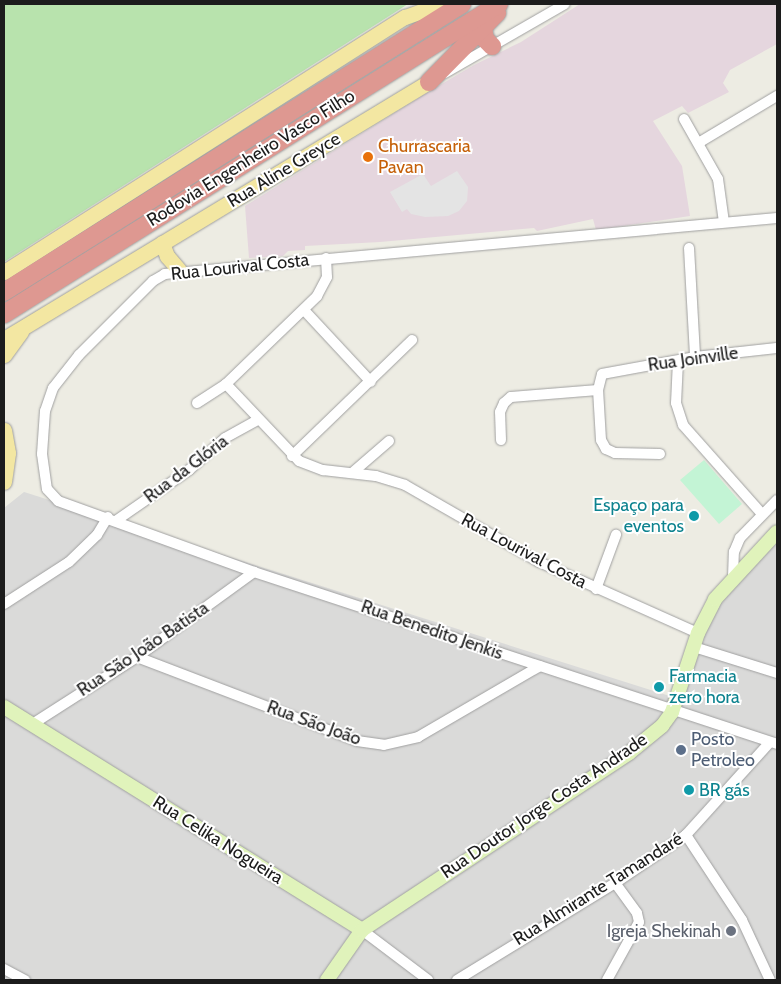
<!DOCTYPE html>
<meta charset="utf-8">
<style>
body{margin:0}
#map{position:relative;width:781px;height:984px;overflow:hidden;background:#edece3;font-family:Cabin,sans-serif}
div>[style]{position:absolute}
.residential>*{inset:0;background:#dadad9}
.industrial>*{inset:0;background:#e5d6de}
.grass>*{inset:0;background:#b8e3ad}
.park>*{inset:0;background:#c3f4d5}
.parking>*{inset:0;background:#e4e4e4}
.roads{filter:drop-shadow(0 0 1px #a0a0a0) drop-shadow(0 0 1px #a0a0a0)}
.street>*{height:10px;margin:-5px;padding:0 5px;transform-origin:5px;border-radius:5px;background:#fff}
.secondary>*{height:14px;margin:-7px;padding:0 7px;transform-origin:7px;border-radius:7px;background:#e0f3bb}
.primary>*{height:15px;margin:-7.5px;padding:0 7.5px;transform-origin:7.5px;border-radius:7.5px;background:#f3e7a2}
.highway>*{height:18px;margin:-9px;padding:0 9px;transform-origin:9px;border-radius:9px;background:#de9891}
.dots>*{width:14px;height:14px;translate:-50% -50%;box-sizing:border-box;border:2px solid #fff;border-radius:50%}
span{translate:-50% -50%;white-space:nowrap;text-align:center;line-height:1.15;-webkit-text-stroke:4px #fff;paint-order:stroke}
.food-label{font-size:18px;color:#c56008}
.left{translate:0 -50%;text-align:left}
.street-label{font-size:18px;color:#1c1c1c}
.culture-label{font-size:18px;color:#0d838f}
.right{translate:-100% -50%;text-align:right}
.service-label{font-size:18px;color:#4e5e75}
.worship-label{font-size:18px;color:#5b616d}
.frame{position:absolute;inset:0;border:5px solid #1c1c1c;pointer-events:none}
</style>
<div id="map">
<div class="residential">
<div style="clip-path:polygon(24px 492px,676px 698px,709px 610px,743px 559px,777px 528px,777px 980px,4px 980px,4px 508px)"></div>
</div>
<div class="industrial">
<div style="clip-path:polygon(580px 4px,777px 4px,777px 44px,730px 70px,723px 83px,729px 92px,688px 113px,682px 106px,653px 121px,682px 166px,690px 216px,596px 230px,593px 219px,537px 231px,534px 228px,380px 242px,305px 246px,305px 250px,288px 251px,283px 256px,249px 258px,245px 206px,425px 94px,474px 65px,521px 42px)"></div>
</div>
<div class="grass">
<div style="clip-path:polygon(4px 4px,408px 4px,4px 262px)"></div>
</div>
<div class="park">
<div style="clip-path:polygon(704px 460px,742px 504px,719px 524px,680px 480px)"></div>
</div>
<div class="parking">
<div style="clip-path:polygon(457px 171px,468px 187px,467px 201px,459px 211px,448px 216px,425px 217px,411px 214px,407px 209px,402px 212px,390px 192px,423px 174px,431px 186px)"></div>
</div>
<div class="roads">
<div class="street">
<div style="left:445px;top:73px;width:138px;rotate:-29.9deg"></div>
<div style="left:684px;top:119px;width:69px;rotate:60.5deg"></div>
<div style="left:718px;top:179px;width:43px;rotate:82.1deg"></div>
<div style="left:700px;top:142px;width:90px;rotate:-30.9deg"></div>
<div style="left:777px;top:218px;width:615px;rotate:174.77deg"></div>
<div style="left:165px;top:274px;width:14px;rotate:150deg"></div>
<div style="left:153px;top:281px;width:105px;rotate:135deg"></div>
<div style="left:79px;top:355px;width:42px;rotate:128.2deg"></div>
<div style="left:53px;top:388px;width:24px;rotate:109deg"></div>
<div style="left:45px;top:411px;width:43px;rotate:94deg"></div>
<div style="left:42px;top:454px;width:35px;rotate:82deg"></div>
<div style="left:47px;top:489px;width:16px;rotate:47deg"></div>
<div style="left:58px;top:501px;width:208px;rotate:19.9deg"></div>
<div style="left:254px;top:572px;width:551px;rotate:18.2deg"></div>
<div style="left:689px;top:248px;width:109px;rotate:86.8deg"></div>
<div style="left:304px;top:310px;width:98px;rotate:47.1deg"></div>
<div style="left:678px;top:361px;width:42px;rotate:92.7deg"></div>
<div style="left:676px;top:403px;width:23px;rotate:72deg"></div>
<div style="left:683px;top:425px;width:118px;rotate:48.4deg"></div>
<div style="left:226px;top:384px;width:106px;rotate:46.5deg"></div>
<div style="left:299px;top:461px;width:26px;rotate:21deg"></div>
<div style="left:323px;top:470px;width:53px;rotate:6.5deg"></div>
<div style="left:376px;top:476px;width:30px;rotate:17deg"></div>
<div style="left:405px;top:485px;width:155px;rotate:29.9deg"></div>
<div style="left:539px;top:562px;width:174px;rotate:24.1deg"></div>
<div style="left:197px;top:403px;width:35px;rotate:-33deg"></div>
<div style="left:226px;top:384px;width:127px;rotate:-44deg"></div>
<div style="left:317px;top:296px;width:21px;rotate:-62deg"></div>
<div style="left:327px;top:277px;width:19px;rotate:-93deg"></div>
<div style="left:501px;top:440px;width:28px;rotate:-92deg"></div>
<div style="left:500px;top:412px;width:10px;rotate:-66deg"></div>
<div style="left:504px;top:403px;width:9px;rotate:-41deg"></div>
<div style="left:511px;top:397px;width:87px;rotate:-4.6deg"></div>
<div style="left:660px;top:454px;width:45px;rotate:-178.7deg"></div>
<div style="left:615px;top:453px;width:10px;rotate:-156deg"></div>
<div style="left:606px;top:449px;width:10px;rotate:-119deg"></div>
<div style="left:601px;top:440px;width:50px;rotate:-93.4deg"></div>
<div style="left:598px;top:390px;width:16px;rotate:-76deg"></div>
<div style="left:602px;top:374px;width:95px;rotate:-10.4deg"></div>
<div style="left:695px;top:357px;width:82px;rotate:-6.3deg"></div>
<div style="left:292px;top:456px;width:167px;rotate:-44deg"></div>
<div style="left:352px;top:473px;width:49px;rotate:-40.9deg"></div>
<div style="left:117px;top:520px;width:88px;rotate:-34.8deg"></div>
<div style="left:189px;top:470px;width:48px;rotate:-41.6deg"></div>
<div style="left:225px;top:438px;width:38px;rotate:-29deg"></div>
<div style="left:733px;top:577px;width:25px;rotate:-88deg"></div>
<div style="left:734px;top:552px;width:15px;rotate:-67deg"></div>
<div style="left:740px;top:538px;width:53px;rotate:-45.8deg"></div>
<div style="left:596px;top:589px;width:58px;rotate:-69.7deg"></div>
<div style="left:4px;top:604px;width:77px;rotate:-32.9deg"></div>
<div style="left:69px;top:562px;width:39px;rotate:-44deg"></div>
<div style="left:97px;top:535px;width:21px;rotate:-59deg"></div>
<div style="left:694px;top:647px;width:87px;rotate:17.4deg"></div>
<div style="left:137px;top:657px;width:235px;rotate:20.9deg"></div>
<div style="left:357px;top:741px;width:27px;rotate:8deg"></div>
<div style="left:384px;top:745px;width:35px;rotate:-13deg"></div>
<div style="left:418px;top:737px;width:141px;rotate:-30.2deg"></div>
<div style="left:31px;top:725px;width:126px;rotate:-32.7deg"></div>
<div style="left:137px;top:657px;width:145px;rotate:-36deg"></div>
<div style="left:686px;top:835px;width:102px;rotate:56.6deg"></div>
<div style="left:742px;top:920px;width:66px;rotate:65deg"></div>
<div style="left:362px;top:930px;width:83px;rotate:37.1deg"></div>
<div style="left:4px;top:969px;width:24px;rotate:28deg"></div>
<div style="left:457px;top:980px;width:185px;rotate:-31.5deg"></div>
<div style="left:615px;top:883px;width:86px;rotate:-34.1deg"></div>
<div style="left:686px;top:835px;width:125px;rotate:-47.9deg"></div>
<div style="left:607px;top:980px;width:66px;rotate:-61.1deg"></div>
<div style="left:639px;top:922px;width:9px;rotate:-103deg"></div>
<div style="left:637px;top:913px;width:37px;rotate:-126deg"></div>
</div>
<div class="secondary">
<div style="left:4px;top:707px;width:422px;rotate:31.9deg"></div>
<div style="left:327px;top:980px;width:61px;rotate:-55deg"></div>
<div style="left:362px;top:930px;width:320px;rotate:-33.5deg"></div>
<div style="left:629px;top:753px;width:43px;rotate:-39.3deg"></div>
<div style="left:662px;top:726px;width:17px;rotate:-54deg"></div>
<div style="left:672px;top:712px;width:83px;rotate:-71.8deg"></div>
<div style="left:698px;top:633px;width:38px;rotate:-63deg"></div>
<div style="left:715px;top:599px;width:91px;rotate:-47.2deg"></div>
</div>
<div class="primary">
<div style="left:162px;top:243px;width:14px;rotate:69deg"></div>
<div style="left:167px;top:256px;width:18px;rotate:49deg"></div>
<div style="left:4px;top:272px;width:475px;rotate:-32.5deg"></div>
<div style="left:405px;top:17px;width:37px;rotate:-20deg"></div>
<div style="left:4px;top:339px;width:497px;rotate:-31.2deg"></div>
<div style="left:4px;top:355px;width:29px;rotate:-54deg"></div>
<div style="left:4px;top:430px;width:23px;rotate:80deg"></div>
<div style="left:8px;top:453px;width:29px;rotate:98deg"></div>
</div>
<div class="highway">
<div style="left:483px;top:27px;width:12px;rotate:81deg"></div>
<div style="left:485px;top:39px;width:10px;rotate:45deg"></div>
<div style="left:429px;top:82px;width:97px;rotate:-45.4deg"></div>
<div style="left:4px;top:292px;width:541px;rotate:-32.16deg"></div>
<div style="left:4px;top:314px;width:584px;rotate:-32.06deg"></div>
</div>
</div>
<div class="dots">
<div style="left:368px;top:157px;background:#e8710a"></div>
<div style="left:694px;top:516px;background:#0f9aa8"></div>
<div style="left:659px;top:687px;background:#0f9aa8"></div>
<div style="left:681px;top:750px;background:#5c6f8a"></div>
<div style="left:689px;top:790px;background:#0f9aa8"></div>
<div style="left:731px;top:931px;background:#6b7280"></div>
</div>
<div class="food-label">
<span class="left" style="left:378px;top:157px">Churrascaria<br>Pavan</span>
</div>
<div class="street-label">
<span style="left:251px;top:158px;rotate:-32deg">Rodovia Engenheiro Vasco Filho</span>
<span style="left:284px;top:170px;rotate:-31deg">Rua Aline Greyce</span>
<span style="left:240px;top:267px;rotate:-6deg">Rua Lourival Costa</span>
<span style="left:693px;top:359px;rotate:-8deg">Rua Joinville</span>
<span style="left:186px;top:469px;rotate:-37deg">Rua da Glória</span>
<span style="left:524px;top:551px;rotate:28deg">Rua Lourival Costa</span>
<span style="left:432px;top:630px;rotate:19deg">Rua Benedito Jenkis</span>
<span style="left:143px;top:649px;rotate:-34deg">Rua São João Batista</span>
<span style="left:314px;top:723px;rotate:20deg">Rua São João</span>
<span style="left:544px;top:806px;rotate:-34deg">Rua Doutor Jorge Costa Andrade</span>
<span style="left:218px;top:840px;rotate:32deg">Rua Celika Nogueira</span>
<span style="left:598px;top:889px;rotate:-32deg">Rua Almirante Tamandaré</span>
</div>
<div class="culture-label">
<span class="right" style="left:684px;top:516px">Espaço para<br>eventos</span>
<span class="left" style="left:669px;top:687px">Farmacia<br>zero hora</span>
<span class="left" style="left:699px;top:790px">BR gás</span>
</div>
<div class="service-label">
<span class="left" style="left:691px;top:750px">Posto<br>Petroleo</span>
</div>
<div class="worship-label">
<span class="right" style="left:721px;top:931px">Igreja Shekinah</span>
</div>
<div class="frame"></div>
</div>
